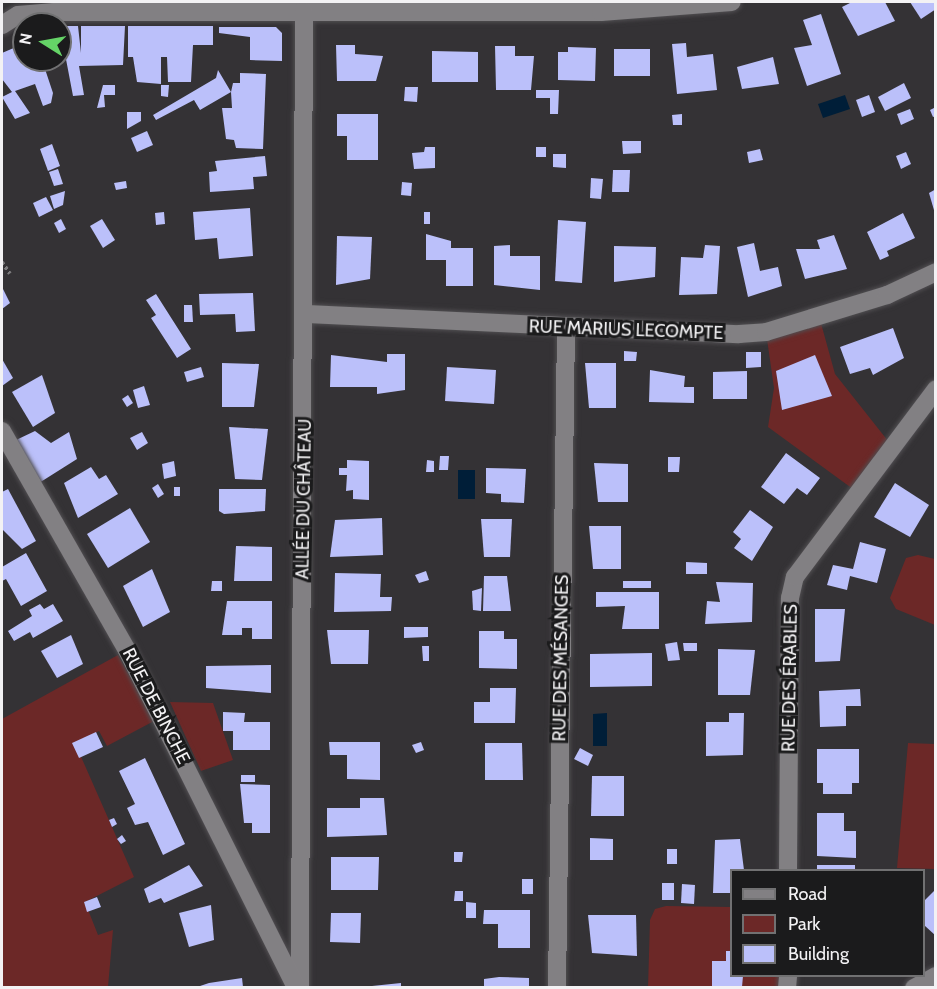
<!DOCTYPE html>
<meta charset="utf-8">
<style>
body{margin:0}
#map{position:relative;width:937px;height:989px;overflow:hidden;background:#343235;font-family:Cabin,sans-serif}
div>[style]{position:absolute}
.green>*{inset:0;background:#6c2827}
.water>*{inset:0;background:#001e38}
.building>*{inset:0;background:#bbc0fa}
.path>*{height:4px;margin-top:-2px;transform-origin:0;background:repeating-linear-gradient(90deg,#7d7c7e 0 3px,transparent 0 6px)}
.roads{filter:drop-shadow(0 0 2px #504e51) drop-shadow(0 0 2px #504e51)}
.street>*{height:18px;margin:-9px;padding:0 9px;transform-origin:9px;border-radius:9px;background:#828083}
.secondary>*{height:18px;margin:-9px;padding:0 9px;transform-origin:9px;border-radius:9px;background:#828083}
span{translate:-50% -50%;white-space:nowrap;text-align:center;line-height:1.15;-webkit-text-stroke:6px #1b1b1c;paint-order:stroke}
.street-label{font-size:18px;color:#f3f2f4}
.frame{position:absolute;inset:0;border:3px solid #f3f2f4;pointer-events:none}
.legend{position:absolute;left:730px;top:869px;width:195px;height:108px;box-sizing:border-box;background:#1b1b1c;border:2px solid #717172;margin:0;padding:8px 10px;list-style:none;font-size:18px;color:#f3f2f4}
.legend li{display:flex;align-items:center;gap:12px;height:30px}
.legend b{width:30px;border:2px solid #717172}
.north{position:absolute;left:12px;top:12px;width:60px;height:60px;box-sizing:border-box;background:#1b1b1c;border:2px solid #717172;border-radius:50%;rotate:281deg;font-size:16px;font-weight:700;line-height:24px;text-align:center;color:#f3f2f4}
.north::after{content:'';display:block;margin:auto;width:21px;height:27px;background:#65d467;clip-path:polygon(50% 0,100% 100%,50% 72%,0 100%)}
</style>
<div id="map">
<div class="green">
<div style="clip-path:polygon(819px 316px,835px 374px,892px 446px,857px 492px,768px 427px,774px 388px,766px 332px)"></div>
<div style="clip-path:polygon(918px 555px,935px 559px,935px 625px,896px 609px,890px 598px,906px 558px)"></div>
<div style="clip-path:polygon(118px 655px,154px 721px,107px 746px,99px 731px,75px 743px,134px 877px,85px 902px,98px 935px,113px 930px,108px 987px,2px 988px,2px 719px)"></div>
<div style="clip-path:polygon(170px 702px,213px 703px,233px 760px,201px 771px)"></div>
<div style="clip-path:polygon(908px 743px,935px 744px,935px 869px,897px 868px)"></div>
<div style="clip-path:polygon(666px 906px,731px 907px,732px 976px,788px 976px,787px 987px,648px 988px,650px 920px,655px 909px)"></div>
</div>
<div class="water">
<div style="clip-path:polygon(845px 95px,850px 109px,823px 118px,818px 104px)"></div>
<div style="clip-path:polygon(458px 470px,475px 470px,475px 499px,458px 499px)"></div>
<div style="clip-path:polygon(607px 713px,607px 746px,593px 746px,593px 714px)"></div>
</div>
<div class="building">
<div style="clip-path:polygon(852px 2px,885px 2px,895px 21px,858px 36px,842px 7px)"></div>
<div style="clip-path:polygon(910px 2px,936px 2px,936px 9px,921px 19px)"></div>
<div style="clip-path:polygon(821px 14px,841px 74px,807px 86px,794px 48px,812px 45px,803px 20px)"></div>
<div style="clip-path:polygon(60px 26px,78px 26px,81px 53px,81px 26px,125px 26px,123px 65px,79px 66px,84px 95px,73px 96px,65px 54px,60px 54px)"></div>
<div style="clip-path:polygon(128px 26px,213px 26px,213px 45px,193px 45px,191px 82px,168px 82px,167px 57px,161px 57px,161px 84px,137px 82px,133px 57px,128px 57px)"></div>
<div style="clip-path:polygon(219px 27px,276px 27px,282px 33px,282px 61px,250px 60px,250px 37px,219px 33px)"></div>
<div style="clip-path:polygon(686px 43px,687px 57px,713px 54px,717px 90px,677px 94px,672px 44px)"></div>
<div style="clip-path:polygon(336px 45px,355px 45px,355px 54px,383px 56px,376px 81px,337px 81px)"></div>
<div style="clip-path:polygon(495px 46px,515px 46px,515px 56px,534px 56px,531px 90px,496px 90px)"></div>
<div style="clip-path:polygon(16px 47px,21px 60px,42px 60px,53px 93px,51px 103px,43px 106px,35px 84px,15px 91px,30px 113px,15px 119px,2px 97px,12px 92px,2px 79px,2px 53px)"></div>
<div style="clip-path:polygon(568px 47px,596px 48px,595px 81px,558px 80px,558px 52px,568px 52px)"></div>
<div style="clip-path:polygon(614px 49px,650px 49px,650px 76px,614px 76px)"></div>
<div style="clip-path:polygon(432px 51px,478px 52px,478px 82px,432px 82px)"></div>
<div style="clip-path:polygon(773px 57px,779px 84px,742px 89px,737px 67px)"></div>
<div style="clip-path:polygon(218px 70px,231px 92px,233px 83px,240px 83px,240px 73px,266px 74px,263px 149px,236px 148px,234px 140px,226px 139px,222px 108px,232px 108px,231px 92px,200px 110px,194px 100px,156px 120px,153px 115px,216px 78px)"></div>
<div style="clip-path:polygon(904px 83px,911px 98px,885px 111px,878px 97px)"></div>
<div style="clip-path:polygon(103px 85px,115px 85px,115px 95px,104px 95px,105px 107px,97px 108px)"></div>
<div style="clip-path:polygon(161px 85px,169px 85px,168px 97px,161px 96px)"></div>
<div style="clip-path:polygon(405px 87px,418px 87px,417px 102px,404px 101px)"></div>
<div style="clip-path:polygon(536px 90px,559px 90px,558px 114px,550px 114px,550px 98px,536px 98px)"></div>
<div style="clip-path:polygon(869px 95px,875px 112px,862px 117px,856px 100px)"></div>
<div style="clip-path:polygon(936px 107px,936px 116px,933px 117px,930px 110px)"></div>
<div style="clip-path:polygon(910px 109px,914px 119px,901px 125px,897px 114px)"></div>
<div style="clip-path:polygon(127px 112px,141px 112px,141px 121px,127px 129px)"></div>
<div style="clip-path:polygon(337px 114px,378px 114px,378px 160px,347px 160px,347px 136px,337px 136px)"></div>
<div style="clip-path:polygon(682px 114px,682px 125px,673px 125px,672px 115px)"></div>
<div style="clip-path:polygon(147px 131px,153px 145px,137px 152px,131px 138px)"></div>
<div style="clip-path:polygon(622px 141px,641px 141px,641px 153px,623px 154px)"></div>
<div style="clip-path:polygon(52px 144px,60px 166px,48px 171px,40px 149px)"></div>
<div style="clip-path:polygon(425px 147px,435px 147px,435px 168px,414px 169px,412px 153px,424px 152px)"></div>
<div style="clip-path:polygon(536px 147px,546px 147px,546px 157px,536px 157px)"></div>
<div style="clip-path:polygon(760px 149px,763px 160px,749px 163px,747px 152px)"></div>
<div style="clip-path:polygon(906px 152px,911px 164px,901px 169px,896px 156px)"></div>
<div style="clip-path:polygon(553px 154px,566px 154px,566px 168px,553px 167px)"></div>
<div style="clip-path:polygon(265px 156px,267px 176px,253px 177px,254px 189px,210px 192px,209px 172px,217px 171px,215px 161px)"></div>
<div style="clip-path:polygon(58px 169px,63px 184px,54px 186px,49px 172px)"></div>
<div style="clip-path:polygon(613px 170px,630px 170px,629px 192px,612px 192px)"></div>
<div style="clip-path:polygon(591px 178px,603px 179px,601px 199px,590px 198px)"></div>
<div style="clip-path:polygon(126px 181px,127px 188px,116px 190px,114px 183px)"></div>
<div style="clip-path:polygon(402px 182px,412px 183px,411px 196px,401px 195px)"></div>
<div style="clip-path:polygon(936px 189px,936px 217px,929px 193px)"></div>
<div style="clip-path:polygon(65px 191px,63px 205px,54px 209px,50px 196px)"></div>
<div style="clip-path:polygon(46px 197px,53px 210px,39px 217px,33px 203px)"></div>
<div style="clip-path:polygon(250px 208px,253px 256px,219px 259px,217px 238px,195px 240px,193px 212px)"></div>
<div style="clip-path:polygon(164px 212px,165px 224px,156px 225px,155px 213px)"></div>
<div style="clip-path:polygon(424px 212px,430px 212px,430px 224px,424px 224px)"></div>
<div style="clip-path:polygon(903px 213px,915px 238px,887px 251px,889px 256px,880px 260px,867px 232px)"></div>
<div style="clip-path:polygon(61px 219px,66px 229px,59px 233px,54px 223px)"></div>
<div style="clip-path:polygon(102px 219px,115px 240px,103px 248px,90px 226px)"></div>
<div style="clip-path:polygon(558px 220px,586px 222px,582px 283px,555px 281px)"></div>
<div style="clip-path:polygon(426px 234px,451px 241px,451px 248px,473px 248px,473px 286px,446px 286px,446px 260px,426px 260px)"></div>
<div style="clip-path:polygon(834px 235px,847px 269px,805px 279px,796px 249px,820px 249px,817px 240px)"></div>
<div style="clip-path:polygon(337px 236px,372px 237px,370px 279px,336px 285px)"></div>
<div style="clip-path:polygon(754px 243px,760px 271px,778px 267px,782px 286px,748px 297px,737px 247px)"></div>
<div style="clip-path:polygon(510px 245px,510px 256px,540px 256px,540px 290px,494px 285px,494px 246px)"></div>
<div style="clip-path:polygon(705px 245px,720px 246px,717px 294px,679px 295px,681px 257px,703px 258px)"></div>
<div style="clip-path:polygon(614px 246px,656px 247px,655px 277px,614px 282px)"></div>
<div style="clip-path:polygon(2px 287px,10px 303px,2px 309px)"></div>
<div style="clip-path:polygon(253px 293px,255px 331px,236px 332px,235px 314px,200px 315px,199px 294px)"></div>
<div style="clip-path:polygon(156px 294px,191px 349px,177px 358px,151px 318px,156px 315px,146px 300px)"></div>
<div style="clip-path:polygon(184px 305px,192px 305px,193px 322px,184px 322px)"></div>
<div style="clip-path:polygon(893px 328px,904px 358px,873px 375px,870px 368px,850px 374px,840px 347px)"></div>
<div style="clip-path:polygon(624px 351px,637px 352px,636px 361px,624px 361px)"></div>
<div style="clip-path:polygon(746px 352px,761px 352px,761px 367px,746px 368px)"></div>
<div style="clip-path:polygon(387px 354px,405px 354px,405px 390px,377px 394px,377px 387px,330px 387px,331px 355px,387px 362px)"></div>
<div style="clip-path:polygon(815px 355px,832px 396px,782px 410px,776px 371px)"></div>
<div style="clip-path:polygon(2px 359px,13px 378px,2px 386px)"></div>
<div style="clip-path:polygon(222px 363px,259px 364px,254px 407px,222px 407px)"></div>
<div style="clip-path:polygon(585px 363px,616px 363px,616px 408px,589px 408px)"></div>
<div style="clip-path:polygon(201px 367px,204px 377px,187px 382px,184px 372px)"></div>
<div style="clip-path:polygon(447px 367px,496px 370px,494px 404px,445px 401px)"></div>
<div style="clip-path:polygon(650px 370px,685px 376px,684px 387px,694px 387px,694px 403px,649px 402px)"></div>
<div style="clip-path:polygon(747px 371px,747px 399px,713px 399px,713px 372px)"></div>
<div style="clip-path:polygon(42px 375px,55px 413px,33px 427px,12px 392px)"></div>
<div style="clip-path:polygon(144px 386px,150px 405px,138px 408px,133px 390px)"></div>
<div style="clip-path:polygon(128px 395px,133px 403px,127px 407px,122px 399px)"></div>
<div style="clip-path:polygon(229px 427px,268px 429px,262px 480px,235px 479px)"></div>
<div style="clip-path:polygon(35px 431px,51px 443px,69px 432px,77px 459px,39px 483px,14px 441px)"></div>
<div style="clip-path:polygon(142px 432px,148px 443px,137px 450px,130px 438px)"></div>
<div style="clip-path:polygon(786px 453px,820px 478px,807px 495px,797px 488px,784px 504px,761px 487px)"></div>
<div style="clip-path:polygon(440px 456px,449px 456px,448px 470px,439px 470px)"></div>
<div style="clip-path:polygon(668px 457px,680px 457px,679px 472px,668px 472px)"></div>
<div style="clip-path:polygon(347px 460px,369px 461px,369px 500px,353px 499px,353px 490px,346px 491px,347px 475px,339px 475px,339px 468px,347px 468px)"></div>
<div style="clip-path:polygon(427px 460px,434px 461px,434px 472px,426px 472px)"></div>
<div style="clip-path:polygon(174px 461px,176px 476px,164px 479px,162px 464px)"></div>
<div style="clip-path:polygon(594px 463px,628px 464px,628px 502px,598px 502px)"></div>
<div style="clip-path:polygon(91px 467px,99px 479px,106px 475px,118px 494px,78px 518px,64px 483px)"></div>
<div style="clip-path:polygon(486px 468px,526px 469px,524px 503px,501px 502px,501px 494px,486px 493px)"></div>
<div style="clip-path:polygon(895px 483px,929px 505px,910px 537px,874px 517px)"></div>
<div style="clip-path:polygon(158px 484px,164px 494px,158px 498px,152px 488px)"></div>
<div style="clip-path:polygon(174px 487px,180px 487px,180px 496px,174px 496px)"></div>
<div style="clip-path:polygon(8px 489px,36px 541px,22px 549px,2px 529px,2px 492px)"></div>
<div style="clip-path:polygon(219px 489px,266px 489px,265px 511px,224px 514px,219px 511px)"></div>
<div style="clip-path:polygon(130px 508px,150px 542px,108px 568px,87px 534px)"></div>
<div style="clip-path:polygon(750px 510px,773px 527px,752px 561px,734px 548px,741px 539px,733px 532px)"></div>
<div style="clip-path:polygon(382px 518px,383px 555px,330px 557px,335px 520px)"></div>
<div style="clip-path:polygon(481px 519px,512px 519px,510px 557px,484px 557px)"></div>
<div style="clip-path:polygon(589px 526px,621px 526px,621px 569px,593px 569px)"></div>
<div style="clip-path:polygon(860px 542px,886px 549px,877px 583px,850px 576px,847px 590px,827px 585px,833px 565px,853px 569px)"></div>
<div style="clip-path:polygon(236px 546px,272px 547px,272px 581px,234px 581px)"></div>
<div style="clip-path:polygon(26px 553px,47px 591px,21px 606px,6px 579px,2px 581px,2px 567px)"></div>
<div style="clip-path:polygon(686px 562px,707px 563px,707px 574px,686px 574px)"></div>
<div style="clip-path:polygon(152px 569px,170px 612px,143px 627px,123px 586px)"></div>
<div style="clip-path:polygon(426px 571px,429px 580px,419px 583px,415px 575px)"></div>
<div style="clip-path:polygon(335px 573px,381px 574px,380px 597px,392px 597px,391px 611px,334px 612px)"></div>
<div style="clip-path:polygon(484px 576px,507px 576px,511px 611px,483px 611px)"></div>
<div style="clip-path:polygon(212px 581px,222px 581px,222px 591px,211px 591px)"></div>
<div style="clip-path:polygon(623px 581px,651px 581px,651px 588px,623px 588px)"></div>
<div style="clip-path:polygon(716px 582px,753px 583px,752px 622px,705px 624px,707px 601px,720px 602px)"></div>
<div style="clip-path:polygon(482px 588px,481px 611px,473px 610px,472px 591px)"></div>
<div style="clip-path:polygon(659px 592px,659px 629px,622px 629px,625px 606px,596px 607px,596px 592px)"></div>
<div style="clip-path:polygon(227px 601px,272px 601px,272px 639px,252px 639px,252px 628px,242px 628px,242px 635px,222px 635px)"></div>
<div style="clip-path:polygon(40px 604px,44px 609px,53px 604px,63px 621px,33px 638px,30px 632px,14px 641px,8px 631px,32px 616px,29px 610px)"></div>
<div style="clip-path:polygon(815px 609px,845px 609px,840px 661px,815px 662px)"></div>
<div style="clip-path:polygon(404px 627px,428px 627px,428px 637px,404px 638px)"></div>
<div style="clip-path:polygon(327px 630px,369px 630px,368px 664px,331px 664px)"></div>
<div style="clip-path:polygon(479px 631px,504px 631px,504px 639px,517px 639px,517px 669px,479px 668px)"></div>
<div style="clip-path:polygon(71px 635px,83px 664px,57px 678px,41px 651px)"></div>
<div style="clip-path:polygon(677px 642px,680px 660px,668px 661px,665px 644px)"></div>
<div style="clip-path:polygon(683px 643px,697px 643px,697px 651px,684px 651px)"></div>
<div style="clip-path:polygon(422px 646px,429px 646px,429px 661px,423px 661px)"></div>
<div style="clip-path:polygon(718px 649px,755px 650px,750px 695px,718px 695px)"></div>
<div style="clip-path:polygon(652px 653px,652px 686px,590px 687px,590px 654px)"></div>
<div style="clip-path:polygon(271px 665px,271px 693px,206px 688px,206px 666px)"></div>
<div style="clip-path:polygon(490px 688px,516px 688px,515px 723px,474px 723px,474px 702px,490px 702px)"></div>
<div style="clip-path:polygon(860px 689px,861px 706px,846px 706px,846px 726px,820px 727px,819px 691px)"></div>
<div style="clip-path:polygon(223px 712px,245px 713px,244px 722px,270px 722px,270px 750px,233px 750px,233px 731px,223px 731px)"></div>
<div style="clip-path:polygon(729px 713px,744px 713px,743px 755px,706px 756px,706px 722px,729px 722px)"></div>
<div style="clip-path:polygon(96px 732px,103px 747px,79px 758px,72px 743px)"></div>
<div style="clip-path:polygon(329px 742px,380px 742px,380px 780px,347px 779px,347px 755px,330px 755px)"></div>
<div style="clip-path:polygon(421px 742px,424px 750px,416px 753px,412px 745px)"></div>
<div style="clip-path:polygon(485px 743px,522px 743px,523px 780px,485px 780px)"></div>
<div style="clip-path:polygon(580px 748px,593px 755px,588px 766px,574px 759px)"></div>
<div style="clip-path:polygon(817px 749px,859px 749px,859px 783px,852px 783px,852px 794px,823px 794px,823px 783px,817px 783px)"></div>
<div style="clip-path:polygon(145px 758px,185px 844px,163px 855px,148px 822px,135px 825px,127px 808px,135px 804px,119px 771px)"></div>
<div style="clip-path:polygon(241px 775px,255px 775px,255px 782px,241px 782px)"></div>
<div style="clip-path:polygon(592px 776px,624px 776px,624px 816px,591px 816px)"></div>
<div style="clip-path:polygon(240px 784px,270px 785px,270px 833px,252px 833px,252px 823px,244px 823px)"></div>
<div style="clip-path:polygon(384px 798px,387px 835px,327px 837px,327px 808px,360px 808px,360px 798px)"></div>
<div style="clip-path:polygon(817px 813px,844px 813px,844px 831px,856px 831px,856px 858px,817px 856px)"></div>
<div style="clip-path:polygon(114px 818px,117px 824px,112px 827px,109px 820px)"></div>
<div style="clip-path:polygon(122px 835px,126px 841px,121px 844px,117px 839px)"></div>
<div style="clip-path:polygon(590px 838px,613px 839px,613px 860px,590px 860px)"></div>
<div style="clip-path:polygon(740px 839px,744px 870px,732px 870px,732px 893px,713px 893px,715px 840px)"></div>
<div style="clip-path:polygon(667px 849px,677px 849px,677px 864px,667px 864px)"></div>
<div style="clip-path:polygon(454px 852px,463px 852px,462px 862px,454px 862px)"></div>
<div style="clip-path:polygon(331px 857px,379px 857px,378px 890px,331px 890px)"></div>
<div style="clip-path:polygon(189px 865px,203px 886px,164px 903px,161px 898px,149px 903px,144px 889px)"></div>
<div style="clip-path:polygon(817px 865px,855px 865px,855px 870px,817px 870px)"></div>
<div style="clip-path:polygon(522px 879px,533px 879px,533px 894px,522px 894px)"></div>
<div style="clip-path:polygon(662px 883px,674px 883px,674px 900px,662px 900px)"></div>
<div style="clip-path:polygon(682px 884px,695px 885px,694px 904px,681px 903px)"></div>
<div style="clip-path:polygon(936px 889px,936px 936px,924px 925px,924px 901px)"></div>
<div style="clip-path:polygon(455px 891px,463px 891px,463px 901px,454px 901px)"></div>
<div style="clip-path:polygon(97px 897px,101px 907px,87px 912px,84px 902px)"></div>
<div style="clip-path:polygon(466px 902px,476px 903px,476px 918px,466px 918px)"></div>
<div style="clip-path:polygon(211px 905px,214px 940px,189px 947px,179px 913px)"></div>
<div style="clip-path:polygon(484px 910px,530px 910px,530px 948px,498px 948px,498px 924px,483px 924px)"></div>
<div style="clip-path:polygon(331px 913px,361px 913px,360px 943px,330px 942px)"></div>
<div style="clip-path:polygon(588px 915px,636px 915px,637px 956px,592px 953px)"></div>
<div style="clip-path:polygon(726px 951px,732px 951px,732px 976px,743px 976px,742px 987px,712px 987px,712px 961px,726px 961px)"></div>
<div style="clip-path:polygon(499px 977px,529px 978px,529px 987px,484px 987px,484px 979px)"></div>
<div style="clip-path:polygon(242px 978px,243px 987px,197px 987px,209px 983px)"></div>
<div style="clip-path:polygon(401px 983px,401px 987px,372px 987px,372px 986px)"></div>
</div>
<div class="path">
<div style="left:2px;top:262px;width:14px;rotate:56deg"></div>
</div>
<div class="roads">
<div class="street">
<div style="left:2px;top:25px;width:19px;rotate:-32deg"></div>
<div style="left:18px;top:15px;width:36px;rotate:-5deg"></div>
<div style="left:54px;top:12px;width:547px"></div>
<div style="left:601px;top:12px;width:131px;rotate:-4.4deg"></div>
<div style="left:307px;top:314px;width:432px;rotate:2.7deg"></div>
<div style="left:739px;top:334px;width:27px;rotate:-4deg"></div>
<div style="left:766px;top:332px;width:127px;rotate:-17deg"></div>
<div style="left:887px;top:295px;width:54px;rotate:-25.1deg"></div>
<div style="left:788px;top:870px;width:272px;rotate:-89.6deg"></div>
<div style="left:790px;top:598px;width:22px;rotate:-77deg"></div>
<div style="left:795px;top:577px;width:235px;rotate:-53.1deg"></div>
<div style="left:300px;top:988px;width:977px;rotate:-89.77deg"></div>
<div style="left:557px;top:988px;width:659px;rotate:-89.22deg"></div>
<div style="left:787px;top:988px;width:12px;rotate:-85deg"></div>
<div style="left:914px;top:988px;width:25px;rotate:-29deg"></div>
</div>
<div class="secondary">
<div style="left:2px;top:431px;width:252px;rotate:60.3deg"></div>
<div style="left:127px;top:650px;width:378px;rotate:63.4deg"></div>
</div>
</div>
<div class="street-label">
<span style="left:626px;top:330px;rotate:2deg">RUE MARIUS LECOMPTE</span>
<span style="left:304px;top:499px;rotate:-89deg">ALLÉE DU CHÂTEAU</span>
<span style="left:561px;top:658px;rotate:-89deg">RUE DES MÉSANGES</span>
<span style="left:790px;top:678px;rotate:-89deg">RUE DES ÉRABLES</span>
<span style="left:156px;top:706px;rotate:63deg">RUE DE BINCHE</span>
</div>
<div class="frame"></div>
<ul class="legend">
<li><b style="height:8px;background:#828083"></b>Road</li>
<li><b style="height:16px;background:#6c2827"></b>Park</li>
<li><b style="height:16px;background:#bbc0fa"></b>Building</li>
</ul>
<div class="north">N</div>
</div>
